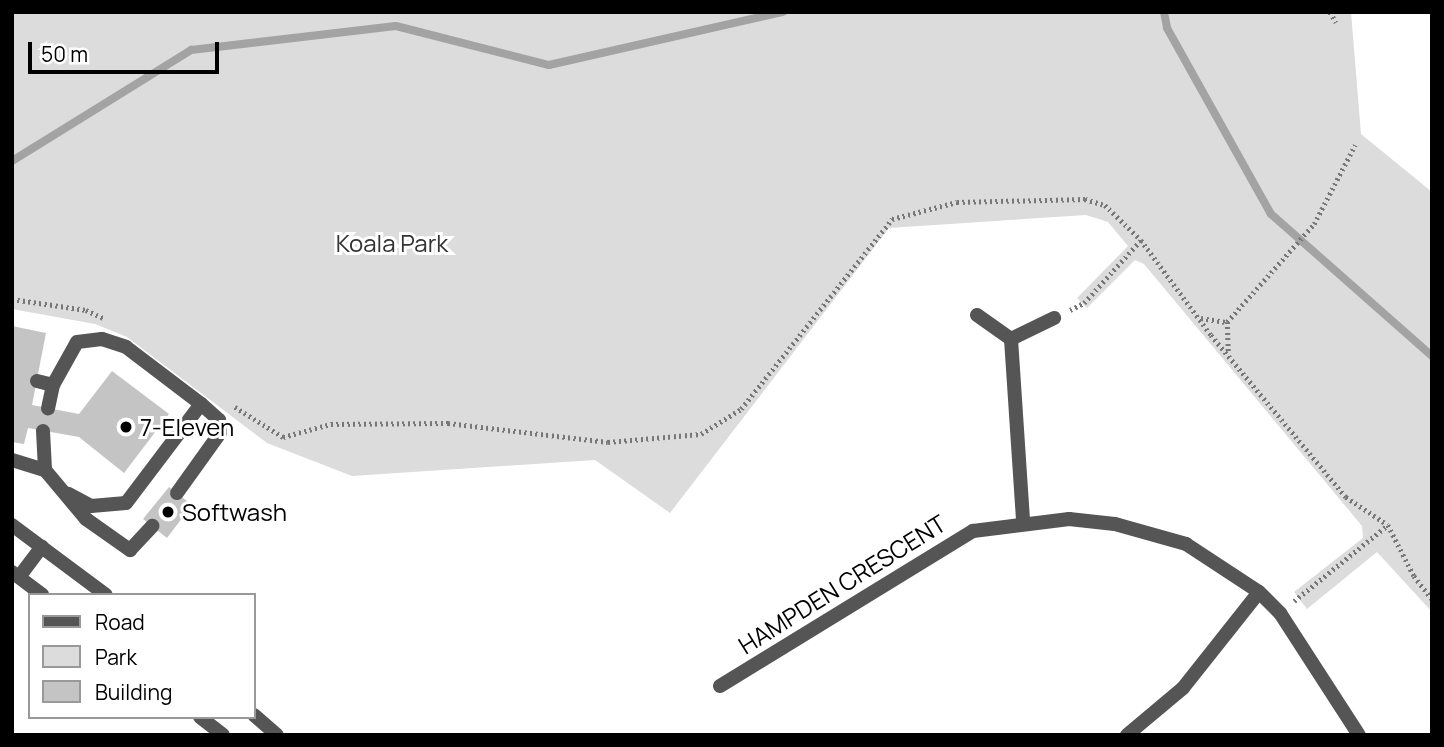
<!DOCTYPE html>
<style>
body{margin:0}
#map{position:relative;width:1444px;height:747px;overflow:hidden;background:#fff;font-family:Manrope,sans-serif}
div>[style]{position:absolute}
.green>*{inset:0;background:#dcdcdc}
.stream>*{height:8px;margin:-4px;padding:0 4px;transform-origin:4px;border-radius:4px;background:#a3a3a3}
.building>*{inset:0;background:#c4c4c4}
.path>*{height:4.5px;margin-top:-2.25px;transform-origin:0;background:repeating-linear-gradient(90deg,#777 0 2px,transparent 0 5.5px)}
.service>*{height:14px;margin:-7px;padding:0 7px;transform-origin:7px;border-radius:7px;background:#555}
.minor>*{height:14px;margin:-7px;padding:0 7px;transform-origin:7px;border-radius:7px;background:#555}
.tertiary>*{height:14px;margin:-7px;padding:0 7px;transform-origin:7px;border-radius:7px;background:#555}
.dots>*{width:19px;height:19px;translate:-50% -50%;box-sizing:border-box;border:4px solid #fff;border-radius:50%}
span{translate:-50% -50%;white-space:nowrap;text-align:center;line-height:1.15;-webkit-text-stroke:6px #fff;paint-order:stroke}
.park-label{font-size:24px;color:#333}
.poi-label{font-size:24px;color:#000}
.left{translate:0 -50%;text-align:left}
.street-label{font-size:24px;color:#000}
.frame{position:absolute;inset:0;border:14px solid #000;pointer-events:none}
.legend{position:absolute;left:28px;top:593px;width:228px;height:126px;box-sizing:border-box;background:#fff;border:2px solid #999;margin:0;padding:9px 12px;list-style:none;font-size:21px;color:#000}
.legend li{display:flex;align-items:center;gap:14px;height:35px}
.legend b{width:35px;border:2px solid #999}
.scale{position:absolute;left:28px;top:42px;width:191px;height:32px;box-sizing:border-box;border:4px solid #000;border-top:0;padding-left:9px;font-size:21px;line-height:24px;white-space:nowrap;color:#000;-webkit-text-stroke:5px #fff;paint-order:stroke}
</style>
<div id="map">
<div class="green">
<div style="clip-path:polygon(12px 12px,1351px 12px,1361px 134px,1432px 192px,1432px 612px,1377px 552px,1307px 609px,1294px 592px,1363px 538px,1362px 526px,1144px 264px,1135px 260px,1087px 308px,1077px 298px,1128px 246px,1108px 222px,1086px 215px,889px 228px,670px 513px,595px 460px,352px 476px,267px 443px,127px 337px,95px 324px,12px 309px)"></div>
</div>
<div class="stream">
<div style="left:1164px;top:12px;width:16px;rotate:79deg"></div>
<div style="left:1167px;top:28px;width:213px;rotate:60.8deg"></div>
<div style="left:1271px;top:214px;width:215px;rotate:41.4deg"></div>
<div style="left:12px;top:161px;width:211px;rotate:-31.8deg"></div>
<div style="left:191px;top:50px;width:206px;rotate:-6.7deg"></div>
<div style="left:396px;top:26px;width:158px;rotate:14.3deg"></div>
<div style="left:549px;top:65px;width:240px;rotate:-12.8deg"></div>
</div>
<div class="building">
<div style="clip-path:polygon(12px 326px,46px 333px,32px 405px,79px 414px,112px 371px,169px 414px,124px 473px,79px 437px,28px 428px,24px 444px,12px 442px)"></div>
<div style="clip-path:polygon(169px 487px,192px 505px,167px 538px,143px 519px)"></div>
</div>
<div class="path">
<div style="left:1330px;top:12px;width:12px;rotate:59deg"></div>
<div style="left:12px;top:299px;width:75px;rotate:8.5deg"></div>
<div style="left:86px;top:310px;width:19px;rotate:25deg"></div>
<div style="left:1070px;top:310px;width:16px;rotate:-27deg"></div>
<div style="left:1084px;top:303px;width:85px;rotate:-47.9deg"></div>
<div style="left:1201px;top:318px;width:25px;rotate:9deg"></div>
<div style="left:1228px;top:351px;width:29px;rotate:-92deg"></div>
<div style="left:1227px;top:322px;width:131px;rotate:-48.4deg"></div>
<div style="left:1314px;top:224px;width:89px;rotate:-62.6deg"></div>
<div style="left:235px;top:407px;width:57px;rotate:32deg"></div>
<div style="left:283px;top:437px;width:50px;rotate:-15.2deg"></div>
<div style="left:331px;top:424px;width:117px;rotate:-0.5deg"></div>
<div style="left:448px;top:423px;width:161px;rotate:6.8deg"></div>
<div style="left:608px;top:442px;width:93px;rotate:-4.9deg"></div>
<div style="left:701px;top:434px;width:47px;rotate:-32deg"></div>
<div style="left:741px;top:409px;width:243px;rotate:-51.5deg"></div>
<div style="left:892px;top:219px;width:67px;rotate:-14.7deg"></div>
<div style="left:957px;top:202px;width:128px;rotate:-1.3deg"></div>
<div style="left:1085px;top:199px;width:21px;rotate:17deg"></div>
<div style="left:1105px;top:205px;width:50px;rotate:44.2deg"></div>
<div style="left:1141px;top:240px;width:118px;rotate:53.6deg"></div>
<div style="left:1211px;top:335px;width:211px;rotate:50.2deg"></div>
<div style="left:1346px;top:497px;width:50px;rotate:33.7deg"></div>
<div style="left:1388px;top:525px;width:57px;rotate:63deg"></div>
<div style="left:1414px;top:576px;width:29px;rotate:52deg"></div>
<div style="left:1294px;top:601px;width:121px;rotate:-39deg"></div>
</div>
<div class="service">
<div style="left:37px;top:381px;width:16px;rotate:14deg"></div>
<div style="left:53px;top:385px;width:24px;rotate:102deg"></div>
<div style="left:53px;top:385px;width:49px;rotate:-60.8deg"></div>
<div style="left:77px;top:342px;width:25px;rotate:-7deg"></div>
<div style="left:102px;top:339px;width:25px;rotate:18deg"></div>
<div style="left:126px;top:347px;width:94px;rotate:37.2deg"></div>
<div style="left:201px;top:404px;width:124px;rotate:127.1deg"></div>
<div style="left:126px;top:503px;width:35px;rotate:175deg"></div>
<div style="left:91px;top:506px;width:26px;rotate:-152deg"></div>
<div style="left:43px;top:431px;width:39px;rotate:87deg"></div>
<div style="left:45px;top:470px;width:64px;rotate:50.1deg"></div>
<div style="left:86px;top:519px;width:54px;rotate:35.2deg"></div>
<div style="left:130px;top:550px;width:33px;rotate:-47deg"></div>
<div style="left:12px;top:460px;width:34px;rotate:17deg"></div>
<div style="left:177px;top:493px;width:74px;rotate:-54.4deg"></div>
<div style="left:220px;top:433px;width:13px;rotate:-94deg"></div>
<div style="left:219px;top:420px;width:24px;rotate:-138deg"></div>
</div>
<div class="minor">
<div style="left:977px;top:315px;width:42px;rotate:35.2deg"></div>
<div style="left:1011px;top:339px;width:48px;rotate:-26deg"></div>
<div style="left:1011px;top:339px;width:183px;rotate:86.2deg"></div>
<div style="left:720px;top:686px;width:297px;rotate:-31.5deg"></div>
<div style="left:973px;top:531px;width:97px;rotate:-7.1deg"></div>
<div style="left:1069px;top:519px;width:46px;rotate:6.2deg"></div>
<div style="left:1115px;top:524px;width:74px;rotate:15.7deg"></div>
<div style="left:1186px;top:544px;width:87px;rotate:33.3deg"></div>
<div style="left:1259px;top:592px;width:30px;rotate:45deg"></div>
<div style="left:1280px;top:613px;width:145px;rotate:57.1deg"></div>
<div style="left:1127px;top:735px;width:73px;rotate:-40deg"></div>
<div style="left:1183px;top:688px;width:122px;rotate:-51.6deg"></div>
</div>
<div class="tertiary">
<div style="left:12px;top:525px;width:117px;rotate:36.7deg"></div>
<div style="left:12px;top:572px;width:38px;rotate:37deg"></div>
<div style="left:19px;top:577px;width:38px;rotate:-53deg"></div>
<div style="left:254px;top:715px;width:30px;rotate:41deg"></div>
<div style="left:200px;top:717px;width:29px;rotate:38deg"></div>
</div>
<div class="dots">
<div style="left:126px;top:427px;background:#000"></div>
<div style="left:168px;top:512px;background:#000"></div>
</div>
<div class="park-label">
<span style="left:392px;top:243px">Koala Park</span>
</div>
<div class="poi-label">
<span class="left" style="left:140px;top:427px">7-Eleven</span>
<span class="left" style="left:182px;top:512px">Softwash</span>
</div>
<div class="street-label">
<span style="left:842px;top:584px;rotate:-32deg">HAMPDEN CRESCENT</span>
</div>
<div class="frame"></div>
<ul class="legend">
<li><b style="height:9px;background:#555"></b>Road</li>
<li><b style="height:19px;background:#dcdcdc"></b>Park</li>
<li><b style="height:19px;background:#c4c4c4"></b>Building</li>
</ul>
<div class="scale">50 m</div>
</div>
